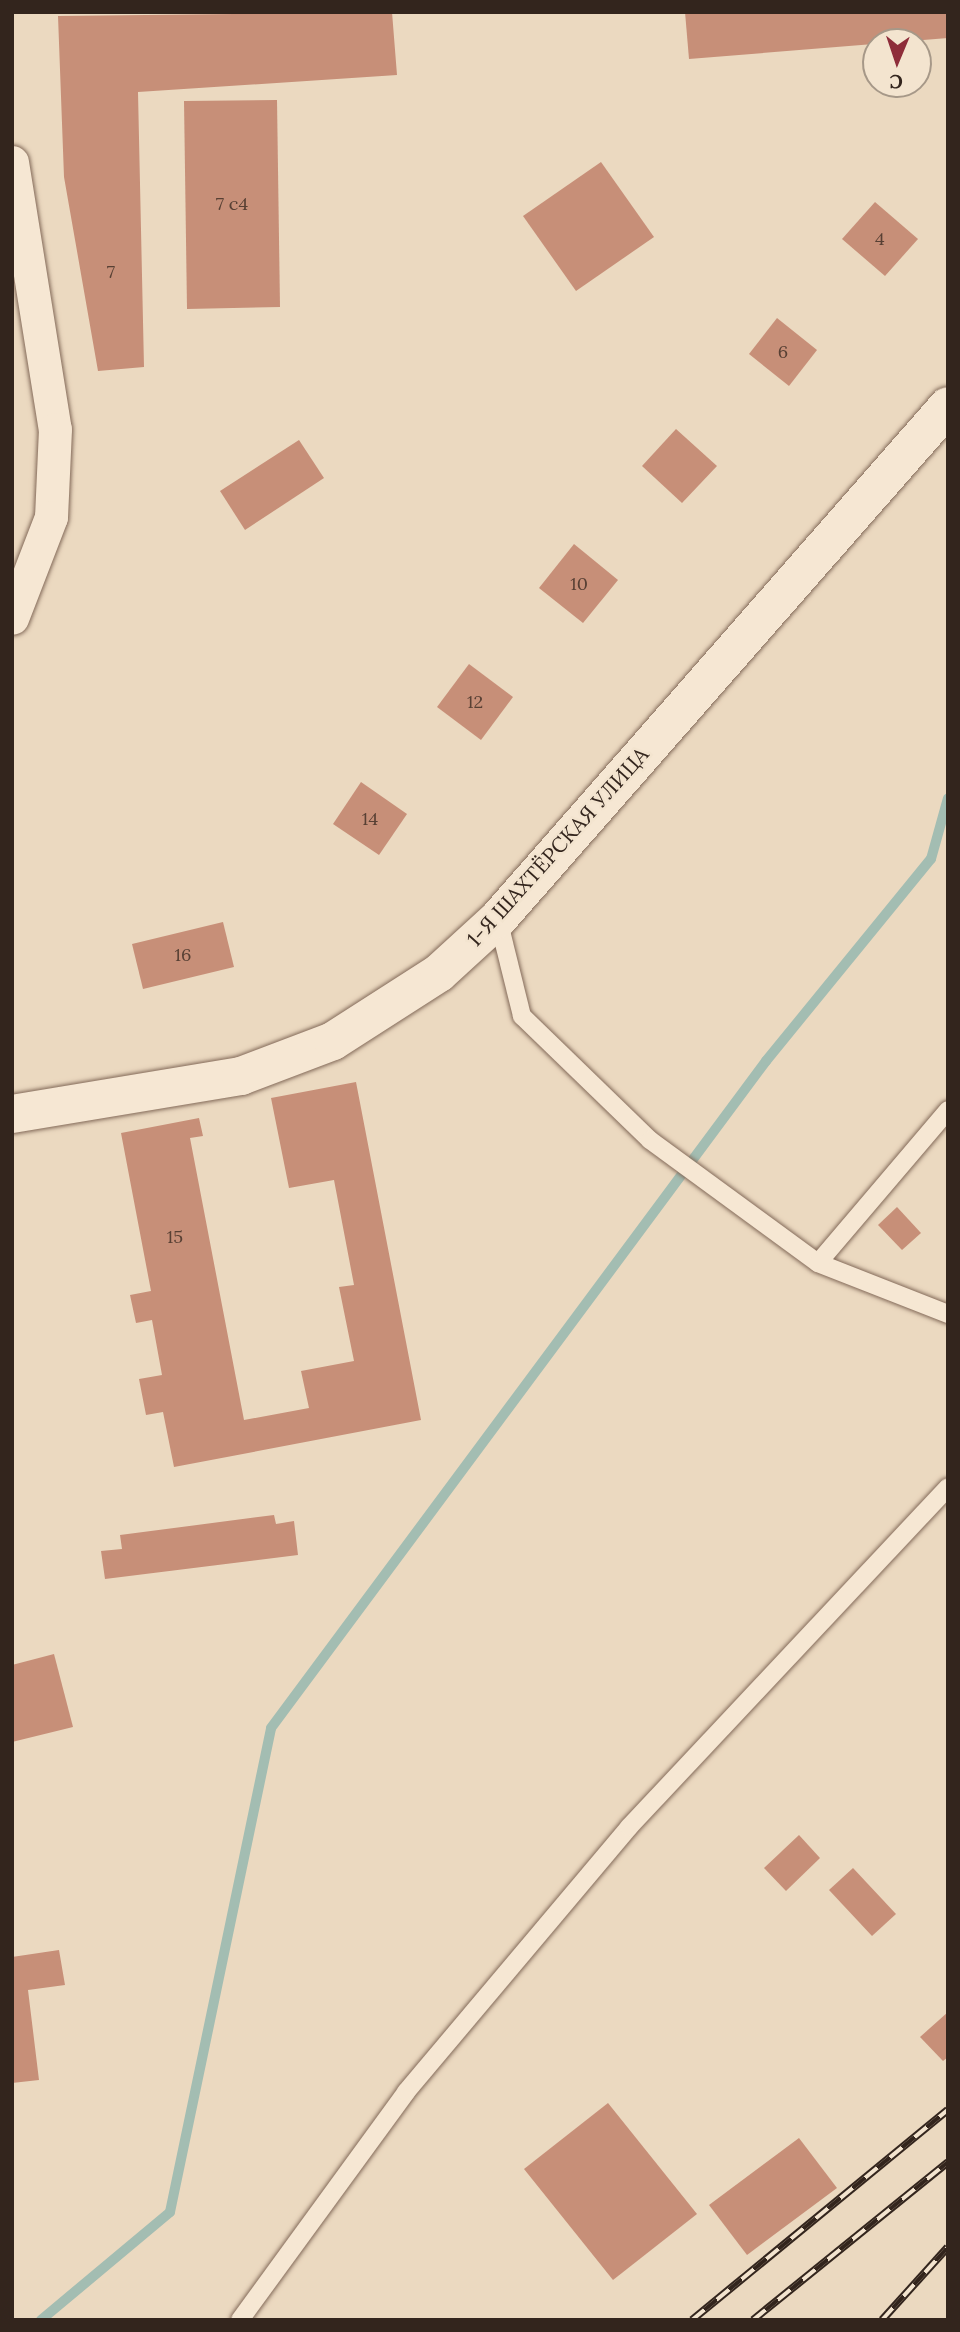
<!DOCTYPE html>
<meta charset="utf-8">
<style>
body{margin:0}
#map{position:relative;width:960px;height:2332px;overflow:hidden;background:#ebd9c0;font-family:Lora,serif}
div>[style]{position:absolute}
.stream>*{height:10px;margin:-5px;padding:0 5px;transform-origin:5px;border-radius:5px;background:#a3bdb2}
.building>*{inset:0;background:#c78f78}
.roads{filter:drop-shadow(0 0 2px #836a59) drop-shadow(0 0 2px #836a59)}
.lane>*{height:18px;margin:-9px;padding:0 9px;transform-origin:9px;border-radius:9px;background:#f6e7d3}
.street>*{height:33px;margin:-16.5px;padding:0 16.5px;transform-origin:16.5px;border-radius:16.5px;background:#f6e7d3}
.secondary>*{height:38px;margin:-19px;padding:0 19px;transform-origin:19px;border-radius:19px;background:#f6e7d3}
.rail>*{height:8px;margin-top:-4px;transform-origin:0;background:repeating-linear-gradient(90deg,#f3e4cf 0 16px,#33251d 0 32px);box-sizing:border-box;border-block:2px solid #33251d}
span{translate:-50% -50%;white-space:nowrap;text-align:center;line-height:1.15;-webkit-text-stroke:5px #f3e4cf;paint-order:stroke}
.number-label{font-size:18px;color:#584034}
.number-label span{-webkit-text-stroke-width:0}
.street-label{font-size:21px;color:#33251d}
.frame{position:absolute;inset:0;border:14px solid #33251d;pointer-events:none}
.north{position:absolute;left:862px;top:28px;width:70px;height:70px;box-sizing:border-box;background:#f3e4cf;border:2px solid #a69888;border-radius:50%;rotate:182deg;font-size:19px;font-weight:700;line-height:28px;text-align:center;color:#33251d}
.north::after{content:'';display:block;margin:auto;width:24px;height:32px;background:#8e2d3a;clip-path:polygon(50% 0,100% 100%,50% 72%,0 100%)}
</style>
<div id="map">
<div class="stream">
<div style="left:41px;top:2320px;width:168px;rotate:-39.9deg"></div>
<div style="left:170px;top:2212px;width:494px;rotate:-78.2deg"></div>
<div style="left:271px;top:1728px;width:831px;rotate:-53.42deg"></div>
<div style="left:766px;top:1061px;width:261px;rotate:-50.8deg"></div>
<div style="left:931px;top:859px;width:63px;rotate:-74.4deg"></div>
</div>
<div class="building">
<div style="clip-path:polygon(392px 12px,397px 75px,138px 92px,144px 367px,98px 371px,64px 177px,58px 16px)"></div>
<div style="clip-path:polygon(685px 12px,948px 12px,948px 38px,689px 59px)"></div>
<div style="clip-path:polygon(277px 100px,280px 307px,187px 309px,184px 101px)"></div>
<div style="clip-path:polygon(601px 162px,654px 237px,576px 291px,523px 216px)"></div>
<div style="clip-path:polygon(875px 202px,918px 239px,885px 276px,842px 239px)"></div>
<div style="clip-path:polygon(777px 318px,817px 350px,789px 386px,749px 354px)"></div>
<div style="clip-path:polygon(676px 429px,717px 466px,682px 503px,642px 466px)"></div>
<div style="clip-path:polygon(299px 440px,324px 478px,245px 530px,220px 491px)"></div>
<div style="clip-path:polygon(574px 544px,618px 580px,583px 623px,539px 588px)"></div>
<div style="clip-path:polygon(469px 664px,513px 697px,481px 740px,437px 707px)"></div>
<div style="clip-path:polygon(361px 782px,407px 814px,379px 855px,333px 824px)"></div>
<div style="clip-path:polygon(223px 922px,234px 967px,143px 989px,132px 944px)"></div>
<div style="clip-path:polygon(356px 1082px,421px 1420px,174px 1467px,163px 1412px,146px 1415px,139px 1379px,162px 1375px,152px 1320px,136px 1323px,130px 1295px,151px 1291px,121px 1133px,199px 1118px,203px 1136px,190px 1138px,244px 1420px,309px 1408px,301px 1371px,354px 1361px,339px 1287px,354px 1285px,334px 1180px,289px 1188px,271px 1098px)"></div>
<div style="clip-path:polygon(897px 1207px,921px 1233px,902px 1250px,878px 1225px)"></div>
<div style="clip-path:polygon(274px 1515px,276px 1524px,294px 1521px,298px 1555px,105px 1579px,101px 1551px,122px 1549px,120px 1535px)"></div>
<div style="clip-path:polygon(54px 1654px,73px 1727px,12px 1742px,12px 1665px)"></div>
<div style="clip-path:polygon(799px 1835px,820px 1858px,786px 1891px,764px 1868px)"></div>
<div style="clip-path:polygon(853px 1868px,896px 1914px,872px 1936px,829px 1890px)"></div>
<div style="clip-path:polygon(59px 1950px,65px 1985px,28px 1990px,39px 2080px,12px 2083px,12px 1957px)"></div>
<div style="clip-path:polygon(948px 2012px,948px 2057px,943px 2061px,920px 2037px)"></div>
<div style="clip-path:polygon(608px 2103px,697px 2214px,613px 2280px,524px 2169px)"></div>
<div style="clip-path:polygon(799px 2138px,837px 2188px,747px 2255px,709px 2205px)"></div>
</div>
<div class="roads">
<div class="lane">
<div style="left:498px;top:919px;width:100px;rotate:76.1deg"></div>
<div style="left:522px;top:1016px;width:178px;rotate:44.1deg"></div>
<div style="left:650px;top:1140px;width:208px;rotate:36.2deg"></div>
<div style="left:818px;top:1263px;width:140px;rotate:21.4deg"></div>
<div style="left:818px;top:1263px;width:201px;rotate:-49.6deg"></div>
<div style="left:240px;top:2320px;width:282px;rotate:-53.9deg"></div>
<div style="left:406px;top:2092px;width:346px;rotate:-49.9deg"></div>
<div style="left:629px;top:1827px;width:466px;rotate:-46.8deg"></div>
</div>
<div class="street">
<div style="left:12px;top:162px;width:270px;rotate:80.9deg"></div>
<div style="left:55px;top:429px;width:88px;rotate:92.6deg"></div>
<div style="left:51px;top:517px;width:108px;rotate:111.1deg"></div>
</div>
<div class="secondary">
<div style="left:12px;top:1114px;width:232px;rotate:-9.4deg"></div>
<div style="left:241px;top:1076px;width:98px;rotate:-20.8deg"></div>
<div style="left:333px;top:1041px;width:126px;rotate:-32.7deg"></div>
<div style="left:439px;top:973px;width:80px;rotate:-42.5deg"></div>
<div style="left:498px;top:919px;width:682px;rotate:-48.74deg"></div>
</div>
</div>
<div class="rail">
<div style="left:692px;top:2320px;width:331px;rotate:-39.4deg"></div>
<div style="left:753px;top:2320px;width:251px;rotate:-39deg"></div>
<div style="left:882px;top:2320px;width:98px;rotate:-47.9deg"></div>
</div>
<div class="number-label">
<span style="left:232px;top:204px">7 с4</span>
<span style="left:880px;top:239px">4</span>
<span style="left:111px;top:272px">7</span>
<span style="left:783px;top:352px">6</span>
<span style="left:579px;top:584px">10</span>
<span style="left:475px;top:702px">12</span>
<span style="left:370px;top:819px">14</span>
<span style="left:183px;top:955px">16</span>
<span style="left:175px;top:1237px">15</span>
</div>
<div class="street-label">
<span style="left:558px;top:847px;rotate:-48deg">1-Я ШАХТЁРСКАЯ УЛИЦА</span>
</div>
<div class="frame"></div>
<div class="north">С</div>
</div>
